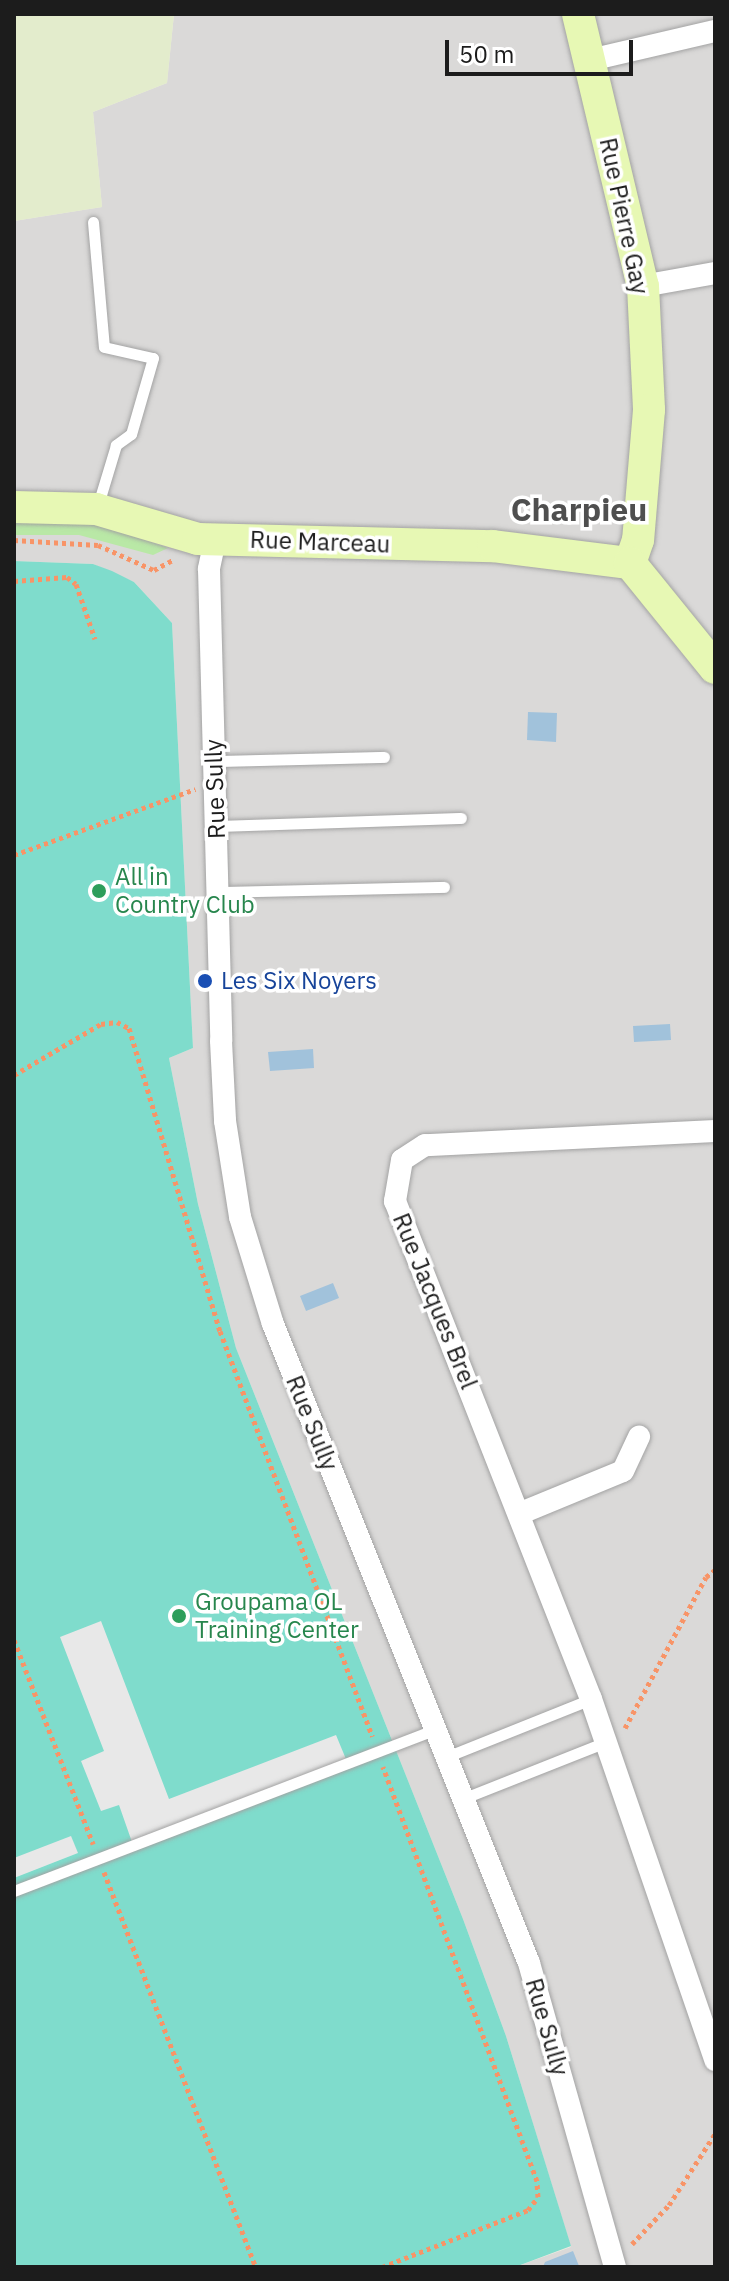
<!DOCTYPE html>
<style>
body{margin:0}
#map{position:relative;width:729px;height:2281px;overflow:hidden;background:#edece1;font-family:"IBM Plex Sans",sans-serif}
div>[style]{position:absolute}
.residential>*{inset:0;background:#dad9d8}
.farmland>*{inset:0;background:#e3eccc}
.grass>*{inset:0;background:#b9e8a6}
.pitch>*{inset:0;background:#7fdccc}
.parking>*{inset:0;background:#e8e8e8}
.water>*{inset:0;background:#a1c2db}
.path>*{height:5px;margin-top:-2.5px;transform-origin:0;background:repeating-linear-gradient(90deg,#f89467 0 4px,transparent 0 8px)}
.roads{filter:drop-shadow(0 0 2px #a3a3a3) drop-shadow(0 0 2px #a3a3a3)}
.lane>*{height:11px;margin:-5.5px;padding:0 5.5px;transform-origin:5.5px;border-radius:5.5px;background:#fff}
.street>*{height:22px;margin:-11px;padding:0 11px;transform-origin:11px;border-radius:11px;background:#fff}
.secondary>*{height:32px;margin:-16px;padding:0 16px;transform-origin:16px;border-radius:16px;background:#e7f8b4}
.dots>*{width:22px;height:22px;translate:-50% -50%;box-sizing:border-box;border:4px solid #fff;border-radius:50%}
span{translate:-50% -50%;white-space:nowrap;text-align:center;line-height:1.15;-webkit-text-stroke:7px #fff;paint-order:stroke}
.street-label{font-size:24px;color:#1c1c1c}
.leisure-label{font-size:24px;color:#27864d}
.left{translate:0 -50%;text-align:left}
.transit-label{font-size:24px;color:#164399}
.district-label{font-size:32px;color:#4f4f4f;font-weight:700}
.frame{position:absolute;inset:0;border:16px solid #1c1c1c;pointer-events:none}
.scale{position:absolute;left:445px;top:40px;width:188px;height:36px;box-sizing:border-box;border:4px solid #1c1c1c;border-top:0;padding-left:10px;font-size:24px;line-height:28px;white-space:nowrap;color:#1c1c1c;-webkit-text-stroke:6px #fff;paint-order:stroke}
</style>
<div id="map">
<div class="residential">
<div style="clip-path:polygon(174px 14px,715px 14px,715px 2267px,515px 2267px,571px 2247px,506px 2036px,463px 1919px,236px 1348px,198px 1204px,169px 1058px,193px 1048px,172px 623px,134px 582px,93px 564px,14px 561px,14px 221px,102px 207px,93px 112px,167px 83px)"></div>
</div>
<div class="farmland">
<div style="clip-path:polygon(14px 14px,174px 14px,167px 83px,93px 112px,102px 207px,14px 221px)"></div>
</div>
<div class="grass">
<div style="clip-path:polygon(14px 520px,93px 521px,168px 548px,153px 555px,79px 535px,14px 535px)"></div>
</div>
<div class="pitch">
<div style="clip-path:polygon(14px 561px,93px 564px,112px 571px,134px 582px,172px 623px,193px 1048px,169px 1058px,198px 1204px,236px 1348px,463px 1919px,506px 2036px,571px 2246px,515px 2267px,14px 2267px)"></div>
</div>
<div class="parking">
<div style="clip-path:polygon(101px 1621px,169px 1799px,336px 1735px,348px 1764px,133px 1845px,119px 1805px,101px 1811px,81px 1761px,104px 1751px,60px 1637px)"></div>
<div style="clip-path:polygon(71px 1836px,78px 1853px,14px 1878px,14px 1858px)"></div>
</div>
<div class="water">
<div style="clip-path:polygon(528px 712px,557px 713px,556px 742px,527px 740px)"></div>
<div style="clip-path:polygon(670px 1024px,671px 1040px,634px 1042px,633px 1026px)"></div>
<div style="clip-path:polygon(313px 1049px,314px 1068px,270px 1071px,268px 1052px)"></div>
<div style="clip-path:polygon(333px 1283px,339px 1298px,306px 1311px,300px 1296px)"></div>
<div style="clip-path:polygon(573px 2251px,579px 2266px,543px 2267px,545px 2262px)"></div>
</div>
<div class="path">
<div style="left:14px;top:540px;width:84px;rotate:3.4deg"></div>
<div style="left:98px;top:545px;width:61px;rotate:24.1deg"></div>
<div style="left:154px;top:570px;width:21px;rotate:-28deg"></div>
<div style="left:14px;top:581px;width:53px;rotate:-4.3deg"></div>
<div style="left:67px;top:577px;width:11px;rotate:38deg"></div>
<div style="left:76px;top:584px;width:58px;rotate:70.9deg"></div>
<div style="left:14px;top:855px;width:193px;rotate:-20deg"></div>
<div style="left:14px;top:1075px;width:101px;rotate:-30.4deg"></div>
<div style="left:101px;top:1024px;width:16px;rotate:-7deg"></div>
<div style="left:117px;top:1022px;width:13px;rotate:27deg"></div>
<div style="left:129px;top:1028px;width:316px;rotate:73.3deg"></div>
<div style="left:220px;top:1331px;width:433px;rotate:69.4deg"></div>
<div style="left:14px;top:1640px;width:219px;rotate:68.8deg"></div>
<div style="left:625px;top:1728px;width:171px;rotate:-61.8deg"></div>
<div style="left:706px;top:1577px;width:11px;rotate:-38deg"></div>
<div style="left:104px;top:1872px;width:423px;rotate:69deg"></div>
<div style="left:632px;top:2244px;width:54px;rotate:-46.5deg"></div>
<div style="left:669px;top:2205px;width:85px;rotate:-57.1deg"></div>
<div style="left:382px;top:2267px;width:157px;rotate:-21.3deg"></div>
<div style="left:528px;top:2210px;width:16px;rotate:-52deg"></div>
<div style="left:538px;top:2197px;width:16px;rotate:-94deg"></div>
<div style="left:537px;top:2181px;width:442px;rotate:-110.4deg"></div>
</div>
<div class="roads">
<div class="lane">
<div style="left:93px;top:222px;width:125px;rotate:85deg"></div>
<div style="left:104px;top:347px;width:50px;rotate:12.7deg"></div>
<div style="left:153px;top:358px;width:79px;rotate:106.1deg"></div>
<div style="left:131px;top:434px;width:19px;rotate:144deg"></div>
<div style="left:116px;top:445px;width:66px;rotate:106.8deg"></div>
<div style="left:215px;top:761px;width:169px;rotate:-1.4deg"></div>
<div style="left:216px;top:826px;width:245px;rotate:-1.9deg"></div>
<div style="left:218px;top:892px;width:226px;rotate:-1.3deg"></div>
<div style="left:446px;top:1757px;width:156px;rotate:-21.8deg"></div>
<div style="left:462px;top:1799px;width:155px;rotate:-21.6deg"></div>
<div style="left:14px;top:1891px;width:450px;rotate:-21deg"></div>
</div>
<div class="street">
<div style="left:590px;top:60px;width:128px;rotate:-13.1deg"></div>
<div style="left:643px;top:286px;width:73px;rotate:-10.2deg"></div>
<div style="left:215px;top:540px;width:30px;rotate:102deg"></div>
<div style="left:209px;top:569px;width:472px;rotate:88.5deg"></div>
<div style="left:221px;top:1041px;width:80px;rotate:87.1deg"></div>
<div style="left:225px;top:1121px;width:97px;rotate:81.1deg"></div>
<div style="left:240px;top:1217px;width:112px;rotate:72.9deg"></div>
<div style="left:273px;top:1324px;width:688px;rotate:68.17deg"></div>
<div style="left:529px;top:1963px;width:316px;rotate:74.2deg"></div>
<div style="left:715px;top:1131px;width:290px;rotate:177.2deg"></div>
<div style="left:425px;top:1145px;width:27px;rotate:147deg"></div>
<div style="left:402px;top:1160px;width:42px;rotate:99.7deg"></div>
<div style="left:395px;top:1201px;width:535px;rotate:68.52deg"></div>
<div style="left:591px;top:1699px;width:382px;rotate:71deg"></div>
<div style="left:521px;top:1513px;width:110px;rotate:-22.4deg"></div>
<div style="left:623px;top:1471px;width:38px;rotate:-65deg"></div>
</div>
<div class="secondary">
<div style="left:578px;top:14px;width:280px;rotate:76.6deg"></div>
<div style="left:643px;top:286px;width:124px;rotate:87.2deg"></div>
<div style="left:649px;top:410px;width:130px;rotate:94.8deg"></div>
<div style="left:638px;top:540px;width:24px;rotate:109deg"></div>
<div style="left:14px;top:507px;width:82px;rotate:1.4deg"></div>
<div style="left:96px;top:509px;width:106px;rotate:16.4deg"></div>
<div style="left:198px;top:539px;width:295px;rotate:1.4deg"></div>
<div style="left:493px;top:546px;width:138px;rotate:7.1deg"></div>
<div style="left:630px;top:563px;width:135px;rotate:51deg"></div>
</div>
</div>
<div class="dots">
<div style="left:99px;top:891px;background:#2e9e5b"></div>
<div style="left:205px;top:981px;background:#1a4fb4"></div>
<div style="left:179px;top:1616px;background:#2e9e5b"></div>
</div>
<div class="street-label">
<span style="left:624px;top:216px;rotate:78deg">Rue Pierre Gay</span>
<span style="left:320px;top:542px;rotate:2deg">Rue Marceau</span>
<span style="left:215px;top:789px;rotate:-92deg">Rue Sully</span>
<span style="left:435px;top:1301px;rotate:68deg">Rue Jacques Brel</span>
<span style="left:312px;top:1423px;rotate:68deg">Rue Sully</span>
<span style="left:547px;top:2027px;rotate:74deg">Rue Sully</span>
</div>
<div class="leisure-label">
<span class="left" style="left:115px;top:891px">All in<br>Country Club</span>
<span class="left" style="left:195px;top:1616px">Groupama OL<br>Training Center</span>
</div>
<div class="transit-label">
<span class="left" style="left:221px;top:981px">Les Six Noyers</span>
</div>
<div class="district-label">
<span style="left:579px;top:509px">Charpieu</span>
</div>
<div class="frame"></div>
<div class="scale">50 m</div>
</div>
